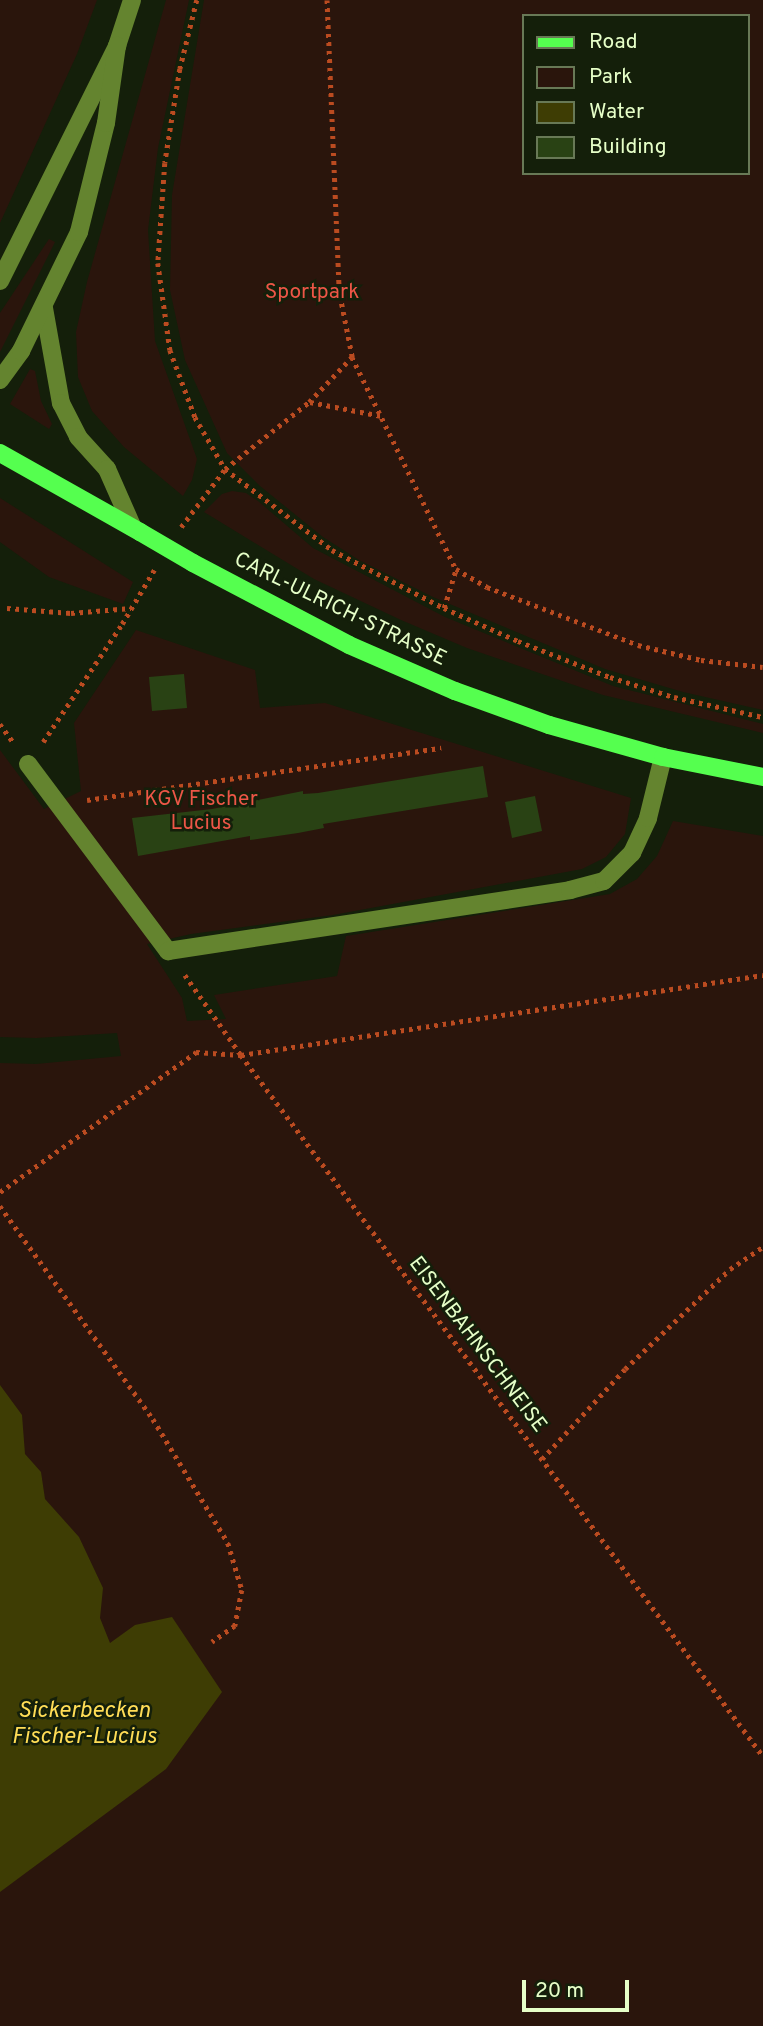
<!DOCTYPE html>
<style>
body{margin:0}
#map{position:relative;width:763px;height:2026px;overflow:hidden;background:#141f0a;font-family:Overpass,sans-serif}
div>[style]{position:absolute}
.green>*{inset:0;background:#2a150c}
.water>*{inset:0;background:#3e3d04}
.building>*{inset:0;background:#294214}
.path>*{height:4.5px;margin-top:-2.25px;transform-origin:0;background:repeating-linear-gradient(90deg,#bb4b20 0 3.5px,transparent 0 8.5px)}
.minor>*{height:18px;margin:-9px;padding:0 9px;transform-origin:9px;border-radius:9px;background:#64842f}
.major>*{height:18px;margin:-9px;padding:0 9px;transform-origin:9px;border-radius:9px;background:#55ff4f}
.major-bridge>*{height:18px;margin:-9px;padding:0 9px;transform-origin:9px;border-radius:9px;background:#55ff4f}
span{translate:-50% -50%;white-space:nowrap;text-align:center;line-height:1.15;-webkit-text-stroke:5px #141f0a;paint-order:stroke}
.park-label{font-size:21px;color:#ec5647}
.street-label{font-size:21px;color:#e6ffc8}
.water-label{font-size:23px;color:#ffdd56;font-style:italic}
.legend{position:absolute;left:522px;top:14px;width:228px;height:161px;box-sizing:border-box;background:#141f0a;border:2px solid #687956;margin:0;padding:9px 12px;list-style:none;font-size:21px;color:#e6ffc8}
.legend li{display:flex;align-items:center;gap:14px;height:35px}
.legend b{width:35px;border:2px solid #687956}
.scale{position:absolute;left:522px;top:1980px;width:107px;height:32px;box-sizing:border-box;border:4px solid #e6ffc8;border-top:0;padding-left:9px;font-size:21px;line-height:24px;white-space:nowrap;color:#e6ffc8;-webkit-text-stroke:5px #141f0a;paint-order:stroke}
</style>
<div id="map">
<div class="green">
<div style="clip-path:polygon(0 0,97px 0,77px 54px,0 223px)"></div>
<div style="clip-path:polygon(166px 0,189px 0,158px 148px,148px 230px,155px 341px,197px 459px,192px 480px,183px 496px,124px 447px,92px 411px,78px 377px,76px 332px,87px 282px)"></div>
<div style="clip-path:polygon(evenodd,204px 0,763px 0,763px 710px,683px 692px,605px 669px,433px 597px,359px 560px,323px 537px,260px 486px,227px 453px,185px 360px,170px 290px,172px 195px,204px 0,523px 16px,747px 16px,747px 173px,523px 173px,523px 16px)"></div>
<div style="clip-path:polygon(49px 239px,55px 242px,0 352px,0 313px)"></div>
<div style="clip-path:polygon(30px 369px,35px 371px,41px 401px,52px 424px,49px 429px,10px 404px)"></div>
<div style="clip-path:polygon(232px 491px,246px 493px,258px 501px,313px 548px,445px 617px,613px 686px,763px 724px,763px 733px,603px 695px,467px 648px,401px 620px,314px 579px,204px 512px,222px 494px)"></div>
<div style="clip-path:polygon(0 498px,133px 582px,123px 604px,49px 577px,0 542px)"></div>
<div style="clip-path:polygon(136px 630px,255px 670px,260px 708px,325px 703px,631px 798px,625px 834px,606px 857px,582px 869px,333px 915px,191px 934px,147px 944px,182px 998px,187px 1021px,226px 1019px,214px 995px,337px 976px,346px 936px,610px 894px,637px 879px,657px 856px,673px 821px,763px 836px,763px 2026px,0 2026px,0 1063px,36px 1064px,121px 1056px,117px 1033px,36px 1038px,0 1037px,0 750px,44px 809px,81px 791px,74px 723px)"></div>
</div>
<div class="water">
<div style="clip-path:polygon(0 1385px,22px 1415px,25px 1454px,41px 1472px,45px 1499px,79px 1537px,103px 1588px,100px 1618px,110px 1643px,135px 1625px,172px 1617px,222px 1692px,166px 1769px,0 1892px)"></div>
</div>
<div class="building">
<div style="clip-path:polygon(184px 674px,187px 708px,152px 711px,149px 677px)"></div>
<div style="clip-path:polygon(483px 766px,488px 797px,323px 824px,324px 828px,298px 833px,250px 840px,250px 836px,138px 856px,132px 818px,212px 809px,303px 791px,303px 794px,318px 793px)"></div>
<div style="clip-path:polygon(535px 796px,542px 831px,512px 838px,505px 802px)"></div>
</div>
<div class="path">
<div style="left:197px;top:0;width:71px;rotate:103.8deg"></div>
<div style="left:180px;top:69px;width:95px;rotate:99.1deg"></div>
<div style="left:165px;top:163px;width:100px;rotate:94deg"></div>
<div style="left:158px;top:263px;width:88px;rotate:82.1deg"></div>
<div style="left:170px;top:350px;width:72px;rotate:69.5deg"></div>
<div style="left:195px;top:417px;width:60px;rotate:60deg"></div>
<div style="left:225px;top:469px;width:134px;rotate:37.1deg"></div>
<div style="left:332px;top:550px;width:126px;rotate:27.4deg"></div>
<div style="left:444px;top:608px;width:81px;rotate:24deg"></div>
<div style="left:518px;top:641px;width:99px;rotate:21.4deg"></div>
<div style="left:610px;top:677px;width:67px;rotate:17.4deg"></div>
<div style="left:674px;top:697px;width:91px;rotate:12.7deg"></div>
<div style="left:352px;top:357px;width:236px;rotate:63.9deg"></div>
<div style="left:456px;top:569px;width:36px;rotate:30deg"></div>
<div style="left:487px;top:587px;width:162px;rotate:21deg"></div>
<div style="left:638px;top:645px;width:65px;rotate:13.4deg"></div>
<div style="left:701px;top:660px;width:62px;rotate:6.4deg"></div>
<div style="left:310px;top:402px;width:73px;rotate:11deg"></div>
<div style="left:181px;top:527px;width:73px;rotate:-52.8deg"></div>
<div style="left:225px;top:469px;width:107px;rotate:-38.6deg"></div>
<div style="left:309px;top:402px;width:62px;rotate:-46.3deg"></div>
<div style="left:352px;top:357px;width:66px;rotate:-101.3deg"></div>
<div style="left:339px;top:292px;width:292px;rotate:-92.4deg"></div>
<div style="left:7px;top:608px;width:64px;rotate:4.5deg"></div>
<div style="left:71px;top:613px;width:60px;rotate:-4.8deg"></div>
<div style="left:444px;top:608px;width:41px;rotate:-72.9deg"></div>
<div style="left:0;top:724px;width:24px;rotate:54deg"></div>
<div style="left:43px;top:742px;width:142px;rotate:-56.2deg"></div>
<div style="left:122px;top:624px;width:63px;rotate:-59.3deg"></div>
<div style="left:87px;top:800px;width:358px;rotate:-8.4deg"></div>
<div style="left:185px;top:975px;width:98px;rotate:55deg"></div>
<div style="left:241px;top:1055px;width:874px;rotate:53.33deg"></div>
<div style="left:0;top:1192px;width:241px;rotate:-35.5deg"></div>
<div style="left:196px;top:1052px;width:45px;rotate:3.8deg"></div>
<div style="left:241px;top:1055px;width:528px;rotate:-8.71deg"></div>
<div style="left:0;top:1206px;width:262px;rotate:54.3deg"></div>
<div style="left:153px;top:1419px;width:145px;rotate:58.8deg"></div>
<div style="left:228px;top:1543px;width:49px;rotate:73.4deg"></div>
<div style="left:242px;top:1590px;width:37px;rotate:101deg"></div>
<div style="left:235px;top:1626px;width:28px;rotate:145deg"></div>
<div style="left:542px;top:1459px;width:122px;rotate:-47.3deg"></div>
<div style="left:625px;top:1369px;width:145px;rotate:-43.6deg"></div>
<div style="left:730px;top:1269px;width:40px;rotate:-34deg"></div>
</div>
<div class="minor">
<div style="left:0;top:281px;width:263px;rotate:-63.5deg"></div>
<div style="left:117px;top:46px;width:48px;rotate:-71.9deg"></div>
<div style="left:44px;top:308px;width:97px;rotate:79.9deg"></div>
<div style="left:61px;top:403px;width:38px;rotate:63deg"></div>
<div style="left:78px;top:437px;width:43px;rotate:47.8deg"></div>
<div style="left:107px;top:469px;width:64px;rotate:66.2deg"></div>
<div style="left:0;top:380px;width:36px;rotate:-54deg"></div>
<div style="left:21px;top:351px;width:132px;rotate:-64deg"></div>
<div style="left:79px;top:232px;width:112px;rotate:-76.1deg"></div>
<div style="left:106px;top:123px;width:78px;rotate:-81.9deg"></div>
<div style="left:28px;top:764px;width:234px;rotate:53.2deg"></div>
<div style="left:168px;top:951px;width:407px;rotate:-8.6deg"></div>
<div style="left:570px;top:890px;width:35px;rotate:-15deg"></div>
<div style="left:604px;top:881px;width:40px;rotate:-45deg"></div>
<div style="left:632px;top:853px;width:38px;rotate:-65deg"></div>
<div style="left:648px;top:818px;width:63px;rotate:-76.2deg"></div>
</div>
<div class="major">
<div style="left:0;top:453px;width:161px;rotate:29.4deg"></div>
<div style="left:193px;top:563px;width:176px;rotate:27.7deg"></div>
<div style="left:349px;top:645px;width:116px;rotate:23.5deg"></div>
<div style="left:455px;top:691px;width:100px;rotate:19.9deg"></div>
<div style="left:549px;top:725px;width:118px;rotate:15.7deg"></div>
<div style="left:663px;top:757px;width:102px;rotate:11.3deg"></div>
</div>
<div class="major-bridge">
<div style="left:140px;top:532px;width:61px;rotate:30.3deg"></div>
</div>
<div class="park-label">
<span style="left:312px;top:293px">Sportpark</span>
<span style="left:201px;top:812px">KGV Fischer<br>Lucius</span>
</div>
<div class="street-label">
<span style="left:340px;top:610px;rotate:26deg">CARL-ULRICH-STRASSE</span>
<span style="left:477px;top:1345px;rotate:53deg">EISENBAHNSCHNEISE</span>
</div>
<div class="water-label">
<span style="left:84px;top:1725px">Sickerbecken<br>Fischer-Lucius</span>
</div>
<ul class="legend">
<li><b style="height:9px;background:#55ff4f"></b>Road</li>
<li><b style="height:19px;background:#2a150c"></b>Park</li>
<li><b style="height:19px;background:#3e3d04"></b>Water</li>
<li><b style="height:19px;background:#294214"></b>Building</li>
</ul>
<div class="scale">20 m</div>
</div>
